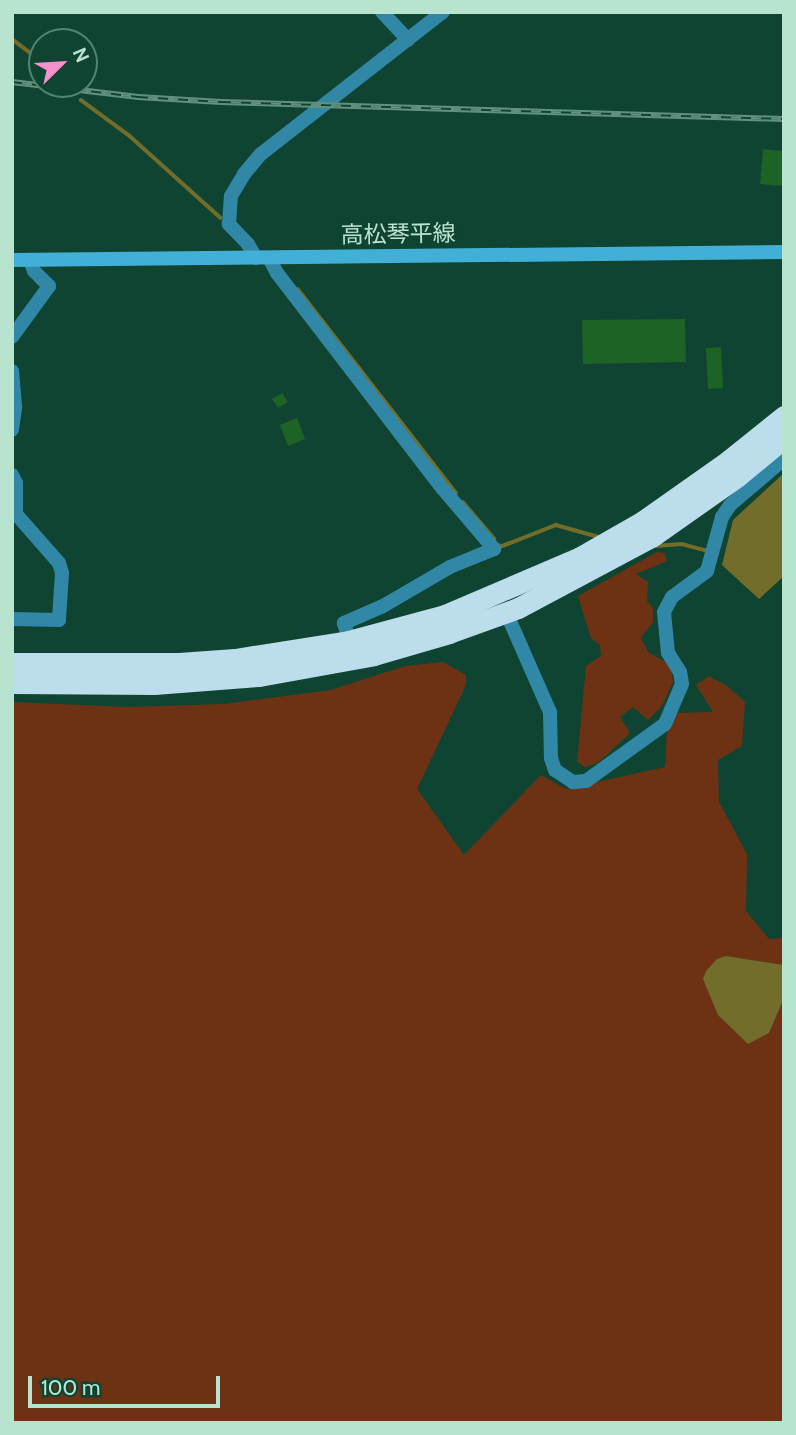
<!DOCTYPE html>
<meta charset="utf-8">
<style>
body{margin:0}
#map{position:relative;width:796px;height:1435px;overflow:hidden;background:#104432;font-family:Cabin,"Noto Sans JP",sans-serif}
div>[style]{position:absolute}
.green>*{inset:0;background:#6d3214}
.water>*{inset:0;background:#726d2a}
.stream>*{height:3.5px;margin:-1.75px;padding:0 1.75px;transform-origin:1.75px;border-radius:1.75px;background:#726d2a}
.building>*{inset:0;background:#1c6325}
.street>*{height:14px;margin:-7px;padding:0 7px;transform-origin:7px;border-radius:7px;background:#3188a6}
.secondary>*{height:14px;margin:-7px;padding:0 7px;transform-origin:7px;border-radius:7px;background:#42afd6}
.highway>*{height:21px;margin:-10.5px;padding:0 10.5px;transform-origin:10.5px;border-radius:10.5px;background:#bbddec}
.rail>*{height:6px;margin-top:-3px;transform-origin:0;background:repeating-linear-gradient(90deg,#104432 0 10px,#62927f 0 20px);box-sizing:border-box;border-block:2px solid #62927f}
span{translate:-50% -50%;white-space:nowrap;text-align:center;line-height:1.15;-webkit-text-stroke:6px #104432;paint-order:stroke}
.street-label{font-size:23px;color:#b8e3cf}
.frame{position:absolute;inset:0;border:14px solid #b8e3cf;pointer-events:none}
.north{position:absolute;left:28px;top:28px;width:70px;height:70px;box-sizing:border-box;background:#104432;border:2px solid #538471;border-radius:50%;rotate:66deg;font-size:19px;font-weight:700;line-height:28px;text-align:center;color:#b8e3cf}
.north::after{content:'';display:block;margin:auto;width:24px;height:32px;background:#f890cc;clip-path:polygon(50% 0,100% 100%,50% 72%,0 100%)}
.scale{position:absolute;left:28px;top:1376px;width:192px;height:32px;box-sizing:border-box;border:4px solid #b8e3cf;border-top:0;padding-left:9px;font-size:21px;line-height:24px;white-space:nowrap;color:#b8e3cf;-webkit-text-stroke:5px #104432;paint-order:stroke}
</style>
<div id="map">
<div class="green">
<div style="clip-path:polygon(657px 552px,665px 553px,667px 561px,636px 574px,648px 582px,647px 601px,653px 608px,653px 622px,641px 638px,648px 652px,671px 665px,673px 682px,662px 706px,648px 720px,633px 707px,620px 717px,630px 733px,598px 763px,585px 767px,577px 762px,586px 666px,601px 656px,600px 645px,591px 638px,578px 596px)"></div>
<div style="clip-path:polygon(443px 662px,466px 675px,466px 685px,417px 789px,464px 855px,541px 775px,566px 789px,665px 767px,667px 729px,677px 713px,713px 712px,696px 685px,709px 676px,727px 686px,745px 702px,742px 746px,718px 760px,719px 802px,747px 854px,746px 911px,769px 939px,784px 938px,784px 965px,726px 956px,769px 1033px,784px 998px,784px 1423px,12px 1423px,12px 702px,127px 707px,224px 704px,331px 690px,405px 666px)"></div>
</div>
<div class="water">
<div style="clip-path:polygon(784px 473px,784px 576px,759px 599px,722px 565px,733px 520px)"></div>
<div style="clip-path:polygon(726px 956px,784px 965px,784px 998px,769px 1033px,748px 1044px,718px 1015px,703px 979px,706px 971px,717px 959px)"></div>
</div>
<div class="stream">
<div style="left:12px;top:39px;width:38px;rotate:37deg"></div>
<div style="left:81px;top:100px;width:61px;rotate:36.3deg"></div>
<div style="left:130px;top:136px;width:122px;rotate:42deg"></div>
<div style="left:298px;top:289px;width:258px;rotate:52.2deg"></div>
<div style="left:463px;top:502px;width:48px;rotate:49.3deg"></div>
<div style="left:499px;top:545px;width:2px;rotate:63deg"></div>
<div style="left:500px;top:547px;width:60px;rotate:-21.4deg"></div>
<div style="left:556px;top:525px;width:45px;rotate:15.6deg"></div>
<div style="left:655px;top:546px;width:27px;rotate:-4deg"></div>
<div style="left:682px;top:544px;width:27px;rotate:15deg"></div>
</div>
<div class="building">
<div style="clip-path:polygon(763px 149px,784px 151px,784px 186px,760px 184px)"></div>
<div style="clip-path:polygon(685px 319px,686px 362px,583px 364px,582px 320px)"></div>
<div style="clip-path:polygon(721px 347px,723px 388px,708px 389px,706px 348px)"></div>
<div style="clip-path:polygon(282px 393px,288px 402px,278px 408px,272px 399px)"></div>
<div style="clip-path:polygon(297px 418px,305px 439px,288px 446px,280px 425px)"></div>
</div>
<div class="street">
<div style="left:382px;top:12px;width:38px;rotate:47deg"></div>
<div style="left:256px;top:258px;width:16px;rotate:-120deg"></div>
<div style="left:248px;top:244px;width:28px;rotate:-134deg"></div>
<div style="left:229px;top:224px;width:28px;rotate:-86deg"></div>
<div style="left:231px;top:196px;width:26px;rotate:-59deg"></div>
<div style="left:244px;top:174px;width:26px;rotate:-50deg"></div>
<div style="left:261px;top:154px;width:231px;rotate:-38deg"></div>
<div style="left:269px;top:258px;width:17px;rotate:62deg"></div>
<div style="left:277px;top:273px;width:272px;rotate:52.5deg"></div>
<div style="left:443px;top:489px;width:79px;rotate:49.6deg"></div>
<div style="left:494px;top:549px;width:48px;rotate:157.8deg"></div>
<div style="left:450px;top:567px;width:78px;rotate:149.8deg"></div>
<div style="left:383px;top:606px;width:43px;rotate:156.4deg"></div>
<div style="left:344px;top:623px;width:19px;rotate:74deg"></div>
<div style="left:12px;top:337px;width:63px;rotate:-54deg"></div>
<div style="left:49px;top:286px;width:21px;rotate:-135deg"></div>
<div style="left:34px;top:271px;width:12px;rotate:-110deg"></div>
<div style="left:12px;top:371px;width:37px;rotate:85deg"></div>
<div style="left:15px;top:408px;width:22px;rotate:98deg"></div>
<div style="left:12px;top:475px;width:9px;rotate:63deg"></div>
<div style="left:16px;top:483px;width:31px;rotate:90deg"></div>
<div style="left:16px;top:514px;width:65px;rotate:48.7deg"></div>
<div style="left:59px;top:563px;width:10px;rotate:73deg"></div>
<div style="left:62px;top:573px;width:47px;rotate:93.7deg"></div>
<div style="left:59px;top:620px;width:47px;rotate:-178.8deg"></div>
<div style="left:506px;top:612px;width:109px;rotate:66.3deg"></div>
<div style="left:550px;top:712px;width:46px;rotate:88.8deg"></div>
<div style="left:551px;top:758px;width:13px;rotate:72deg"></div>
<div style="left:555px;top:770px;width:22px;rotate:34deg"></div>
<div style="left:573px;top:782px;width:13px;rotate:-4deg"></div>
<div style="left:586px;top:781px;width:97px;rotate:-35.8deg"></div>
<div style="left:665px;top:724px;width:43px;rotate:-67deg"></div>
<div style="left:682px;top:684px;width:12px;rotate:-99deg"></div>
<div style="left:680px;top:672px;width:22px;rotate:-122deg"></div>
<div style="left:668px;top:653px;width:41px;rotate:-95.6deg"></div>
<div style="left:664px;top:612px;width:17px;rotate:-62deg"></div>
<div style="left:672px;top:597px;width:44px;rotate:-36.6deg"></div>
<div style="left:707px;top:571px;width:56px;rotate:-74.5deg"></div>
<div style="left:722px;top:517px;width:14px;rotate:-56deg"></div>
<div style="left:730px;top:505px;width:71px;rotate:-40.4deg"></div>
</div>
<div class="secondary">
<div style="left:12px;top:260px;width:772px;rotate:-0.59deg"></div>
</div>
<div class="highway">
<div style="left:12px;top:663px;width:167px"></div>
<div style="left:179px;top:663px;width:56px;rotate:-4.1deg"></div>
<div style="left:235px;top:659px;width:115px;rotate:-9deg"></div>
<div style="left:349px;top:641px;width:99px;rotate:-15.2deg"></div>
<div style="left:445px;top:615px;width:147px;rotate:-23.2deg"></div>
<div style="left:580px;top:557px;width:73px;rotate:-29.7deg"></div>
<div style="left:643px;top:521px;width:104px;rotate:-35.2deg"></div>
<div style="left:728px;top:461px;width:72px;rotate:-38.8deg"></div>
<div style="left:12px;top:683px;width:142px;rotate:0.4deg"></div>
<div style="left:154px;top:684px;width:105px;rotate:-4.4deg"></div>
<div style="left:259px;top:676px;width:117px;rotate:-10.3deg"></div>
<div style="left:374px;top:655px;width:78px;rotate:-16.3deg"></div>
<div style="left:449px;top:633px;width:73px;rotate:-19.9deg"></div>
<div style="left:518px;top:608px;width:153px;rotate:-28.1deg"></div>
<div style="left:653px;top:536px;width:104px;rotate:-35.2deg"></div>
<div style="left:738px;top:476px;width:60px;rotate:-39.6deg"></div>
</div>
<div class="rail">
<div style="left:12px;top:82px;width:127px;rotate:6.8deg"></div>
<div style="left:138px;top:97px;width:83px;rotate:3.4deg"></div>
<div style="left:221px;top:102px;width:563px;rotate:1.73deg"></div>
</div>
<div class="street-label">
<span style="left:398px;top:234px;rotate:-1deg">高松琴平線</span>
</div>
<div class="frame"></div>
<div class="north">N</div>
<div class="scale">100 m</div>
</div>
